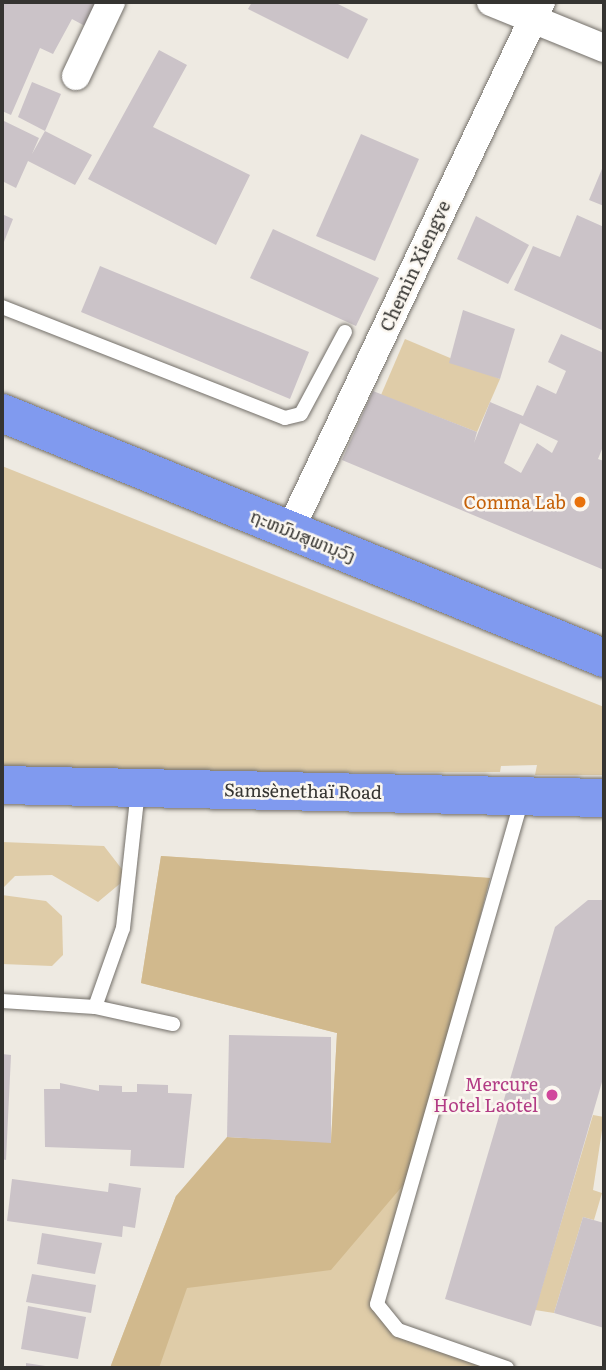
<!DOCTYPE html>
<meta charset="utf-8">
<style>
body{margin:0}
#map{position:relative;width:606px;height:1370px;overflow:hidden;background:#eeeae2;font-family:Literata,"Noto Sans Lao",serif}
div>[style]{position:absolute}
.green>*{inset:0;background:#dfcca8}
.forest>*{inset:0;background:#d1b98d}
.building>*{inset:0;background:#cbc3c8}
.path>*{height:4.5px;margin-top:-2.25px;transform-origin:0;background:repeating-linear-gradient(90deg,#adaaa4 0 3.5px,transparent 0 8.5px)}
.roads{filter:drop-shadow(0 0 2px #74706a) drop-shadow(0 0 2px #74706a)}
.service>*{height:14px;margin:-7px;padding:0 7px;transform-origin:7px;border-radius:7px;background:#fff}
.minor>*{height:28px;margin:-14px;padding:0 14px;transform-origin:14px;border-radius:14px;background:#fff}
.trunk>*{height:38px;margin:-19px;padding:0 19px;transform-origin:19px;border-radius:19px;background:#809aef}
.dots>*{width:19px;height:19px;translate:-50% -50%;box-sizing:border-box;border:4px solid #fbf7f0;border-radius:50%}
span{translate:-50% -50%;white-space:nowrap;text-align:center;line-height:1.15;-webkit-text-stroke:5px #fbf7f0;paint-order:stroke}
.street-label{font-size:18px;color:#353431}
.food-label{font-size:18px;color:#c56008}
.right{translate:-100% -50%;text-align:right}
.hotel-label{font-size:18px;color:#b23c85}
.frame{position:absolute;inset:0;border:4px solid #353431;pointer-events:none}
</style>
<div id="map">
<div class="green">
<div style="clip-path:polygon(405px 339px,500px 379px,477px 432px,381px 395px)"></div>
<div style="clip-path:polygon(2px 466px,604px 707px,604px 775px,535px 775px,537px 765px,501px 766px,500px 772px,2px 774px)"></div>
<div style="clip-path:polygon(2px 842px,104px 846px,128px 877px,98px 902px,52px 875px,15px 876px,2px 889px)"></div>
<div style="clip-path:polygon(161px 856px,490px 878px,378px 1304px,387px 1318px,507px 1368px,110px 1368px,176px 1196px,331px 1142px,337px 1033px,141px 983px)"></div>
<div style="clip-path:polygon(2px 895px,46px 901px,62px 916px,63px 955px,52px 966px,2px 964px)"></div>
<div style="clip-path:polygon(593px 1115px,604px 1117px,593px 1190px,602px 1193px,594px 1220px,583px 1217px,554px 1313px,535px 1310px)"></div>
</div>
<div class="forest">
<div style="clip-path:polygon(161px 856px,490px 878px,416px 1170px,331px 1270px,187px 1288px,159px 1368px,110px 1368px,176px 1196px,227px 1137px,331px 1142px,337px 1033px,141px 983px)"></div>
</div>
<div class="building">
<div style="clip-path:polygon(2px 2px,101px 2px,85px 26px,72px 19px,53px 54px,40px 48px,11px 115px,2px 111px)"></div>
<div style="clip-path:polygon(252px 2px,334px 2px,368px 19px,348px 59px,248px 9px)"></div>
<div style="clip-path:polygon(159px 50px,187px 65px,153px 127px,250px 175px,216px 245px,88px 179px)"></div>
<div style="clip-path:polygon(32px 82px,61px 94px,45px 131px,18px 117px)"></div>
<div style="clip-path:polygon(2px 120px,39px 138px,32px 154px,45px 131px,92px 155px,75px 185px,28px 161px,16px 188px,2px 181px)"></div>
<div style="clip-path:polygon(361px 134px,419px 159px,375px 261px,316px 236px)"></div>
<div style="clip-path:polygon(604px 164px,604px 206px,589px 200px)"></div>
<div style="clip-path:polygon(2px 214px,13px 219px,2px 247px)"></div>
<div style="clip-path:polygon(577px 215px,604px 227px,604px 331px,514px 290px,533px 246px,560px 257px)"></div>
<div style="clip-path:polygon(476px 216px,529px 245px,508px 284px,457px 259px)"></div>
<div style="clip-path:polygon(273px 229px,379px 278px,356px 326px,250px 278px)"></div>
<div style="clip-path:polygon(100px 266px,309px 352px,290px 399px,81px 312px)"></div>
<div style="clip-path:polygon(463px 310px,515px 329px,500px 379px,449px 363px)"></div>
<div style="clip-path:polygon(evenodd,561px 334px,604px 353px,604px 444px,598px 459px,604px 461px,604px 570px,342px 460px,373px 391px,477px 432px,474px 443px,490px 402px,523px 416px,537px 385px,556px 394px,566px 371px,548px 362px,561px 334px,520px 423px,558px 441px,552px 453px,537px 443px,521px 473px,504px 463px,520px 423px)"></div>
<div style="clip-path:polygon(588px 900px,604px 900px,604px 1075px,531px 1326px,445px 1299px,555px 927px)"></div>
<div style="clip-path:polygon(229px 1035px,331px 1037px,331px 1143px,227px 1137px)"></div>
<div style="clip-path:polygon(2px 1054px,11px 1055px,6px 1160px,2px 1159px)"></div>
<div style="clip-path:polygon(60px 1083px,99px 1091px,99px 1085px,122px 1086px,122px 1092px,137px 1092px,137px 1084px,168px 1085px,168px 1093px,192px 1094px,184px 1168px,130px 1166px,131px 1150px,45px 1147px,44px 1089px,60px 1089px)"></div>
<div style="clip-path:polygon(12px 1179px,108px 1192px,109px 1183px,141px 1188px,135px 1228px,123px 1226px,122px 1237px,7px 1221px)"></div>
<div style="clip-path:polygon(583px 1217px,604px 1223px,604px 1328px,554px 1313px)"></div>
<div style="clip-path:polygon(42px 1233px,102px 1243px,95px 1274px,37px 1264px)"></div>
<div style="clip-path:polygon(32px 1274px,96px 1285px,91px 1313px,26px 1302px)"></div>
<div style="clip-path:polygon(28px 1306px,86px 1317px,78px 1359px,21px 1349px)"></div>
<div style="clip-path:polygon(26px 1363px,52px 1367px,51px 1368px,26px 1368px)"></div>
</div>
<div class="path">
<div style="left:336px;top:1368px;width:7px"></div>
</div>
<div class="roads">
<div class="service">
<div style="left:2px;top:307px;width:304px;rotate:21.4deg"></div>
<div style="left:285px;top:418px;width:16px;rotate:-14deg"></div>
<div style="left:301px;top:414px;width:93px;rotate:-61.8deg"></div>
<div style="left:2px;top:1001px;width:93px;rotate:3.7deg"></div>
<div style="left:95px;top:1007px;width:80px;rotate:12.3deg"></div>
<div style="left:95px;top:1007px;width:84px;rotate:-70.5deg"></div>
<div style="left:123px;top:928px;width:140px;rotate:-83.8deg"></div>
<div style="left:507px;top:1368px;width:115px;rotate:-160.8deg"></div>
<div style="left:398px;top:1330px;width:33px;rotate:-129deg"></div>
<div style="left:377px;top:1304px;width:525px;rotate:-73.98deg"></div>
</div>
<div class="minor">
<div style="left:491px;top:2px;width:122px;rotate:22.2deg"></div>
<div style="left:76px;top:76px;width:82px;rotate:-64.7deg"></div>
<div style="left:290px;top:530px;width:585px;rotate:-64.57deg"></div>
</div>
<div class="trunk">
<div style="left:2px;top:413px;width:650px;rotate:22.15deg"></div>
<div style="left:2px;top:785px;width:602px;rotate:1.24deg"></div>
</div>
</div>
<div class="dots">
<div style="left:580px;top:502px;background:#e8710a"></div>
<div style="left:552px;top:1095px;background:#d1479c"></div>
</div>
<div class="street-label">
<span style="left:415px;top:266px;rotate:-65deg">Chemin Xiengve</span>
<span style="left:303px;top:536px;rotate:22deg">ຖະຫນົນສຸພານຸວົງ</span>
<span style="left:303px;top:791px;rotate:1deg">Samsènethaï Road</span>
</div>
<div class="food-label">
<span class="right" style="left:566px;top:502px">Comma Lab</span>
</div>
<div class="hotel-label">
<span class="right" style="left:538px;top:1095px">Mercure<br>Hotel Laotel</span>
</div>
<div class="frame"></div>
</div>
